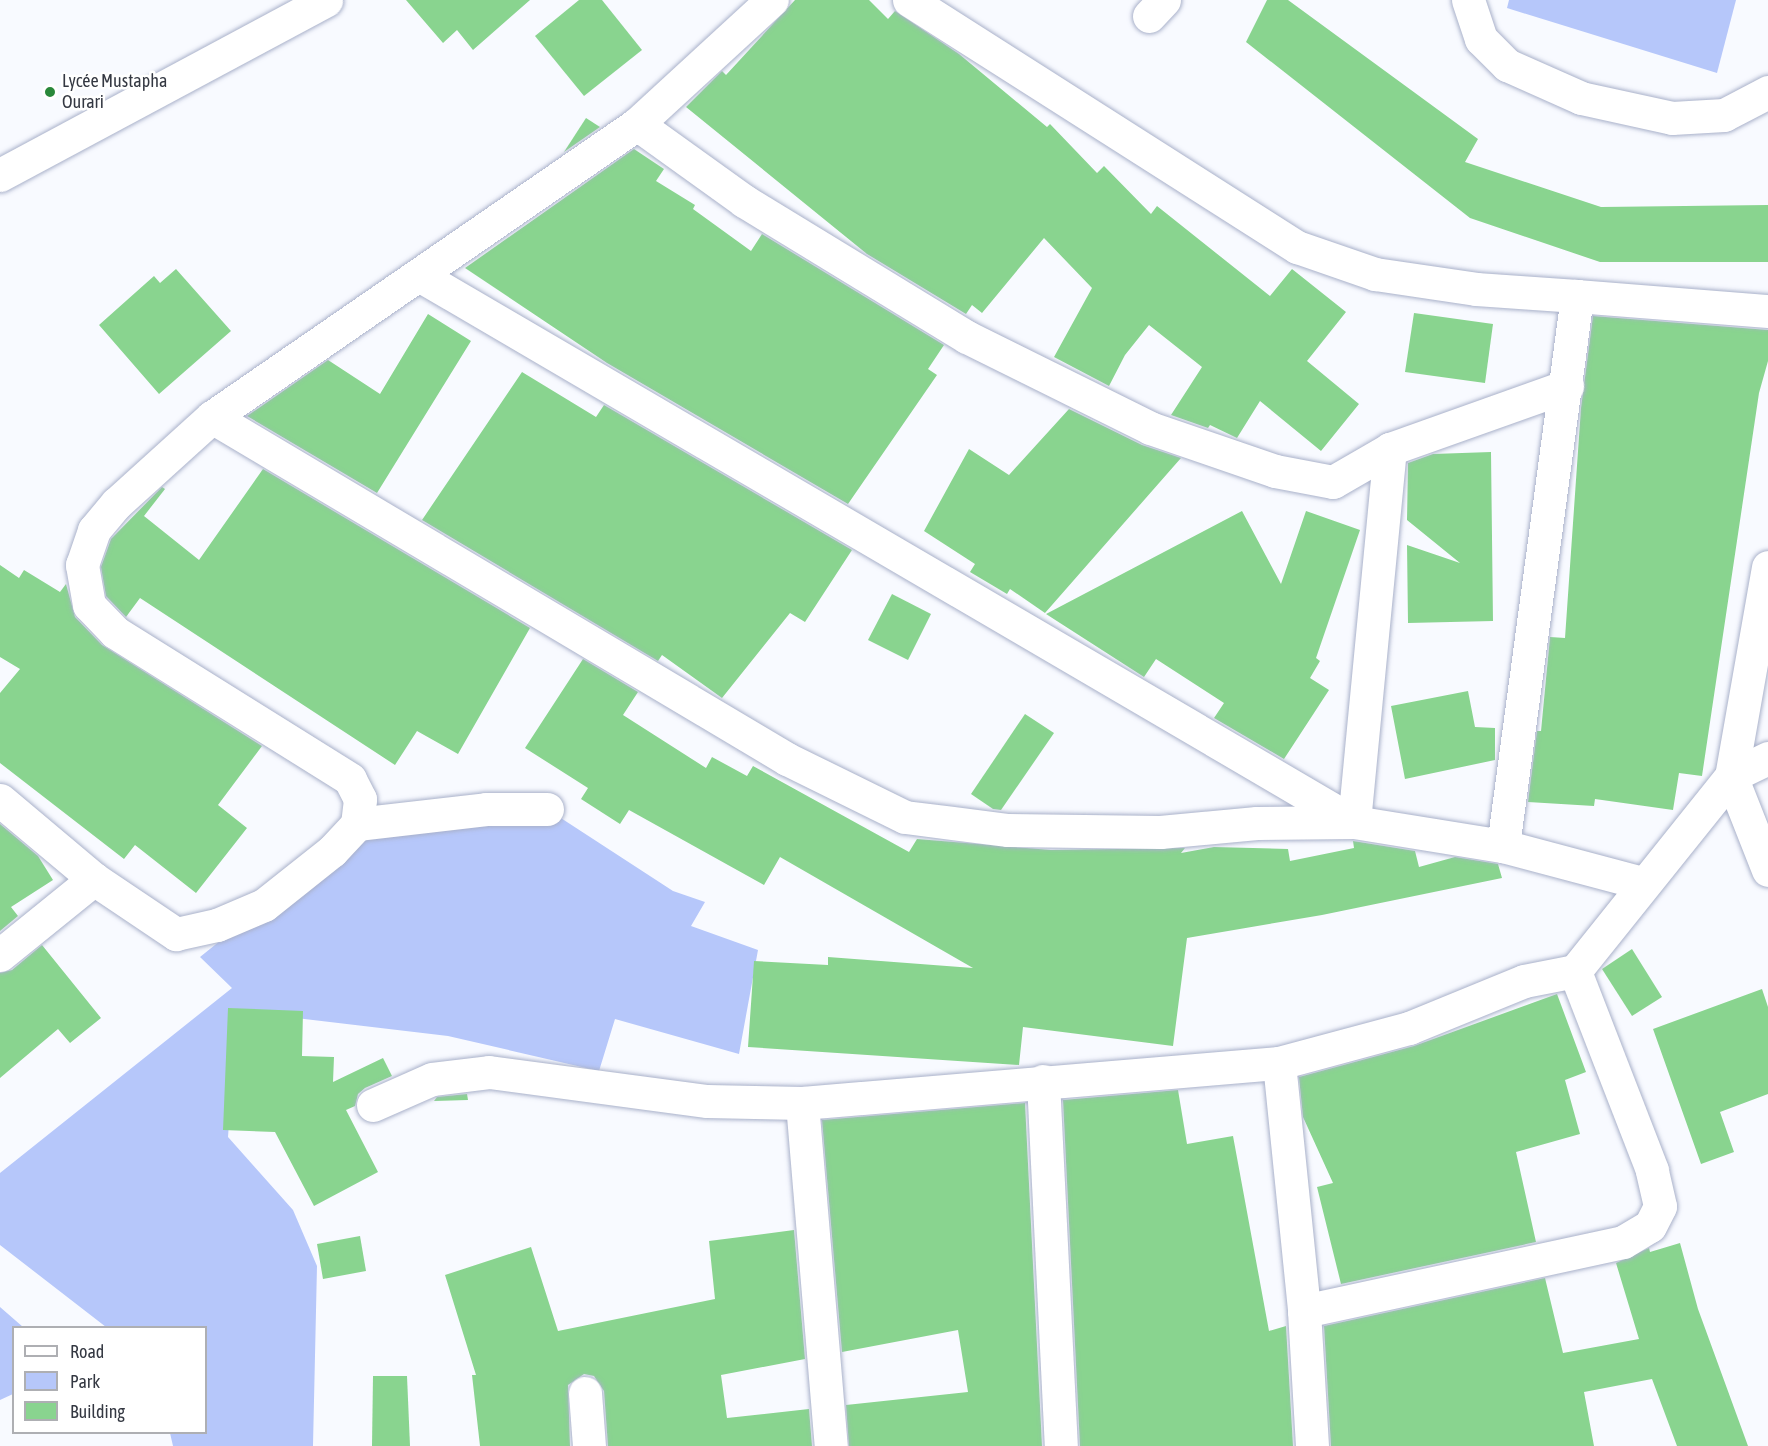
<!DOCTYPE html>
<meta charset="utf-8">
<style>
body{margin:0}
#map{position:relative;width:1768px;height:1446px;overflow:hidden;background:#f8faff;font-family:"Asap Condensed",sans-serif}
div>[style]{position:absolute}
.green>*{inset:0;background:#b6c7fa}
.building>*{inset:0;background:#89d48f}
.roads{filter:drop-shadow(0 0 2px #a9b1ca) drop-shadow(0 0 2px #a9b1ca)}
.street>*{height:33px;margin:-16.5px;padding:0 16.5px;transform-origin:16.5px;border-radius:16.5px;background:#fff}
.secondary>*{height:33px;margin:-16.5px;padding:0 16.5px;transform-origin:16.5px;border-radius:16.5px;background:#fff}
.dots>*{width:16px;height:16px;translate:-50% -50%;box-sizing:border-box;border:3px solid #fff;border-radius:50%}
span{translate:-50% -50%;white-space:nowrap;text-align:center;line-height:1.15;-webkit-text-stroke:5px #fff;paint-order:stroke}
.poi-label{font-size:18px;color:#343842}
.left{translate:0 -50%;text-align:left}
.legend{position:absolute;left:12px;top:1326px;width:195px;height:108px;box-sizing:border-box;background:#fff;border:2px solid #aeafb3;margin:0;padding:8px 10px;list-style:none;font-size:18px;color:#343842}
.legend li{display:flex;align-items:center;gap:12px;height:30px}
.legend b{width:30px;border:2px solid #aeafb3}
</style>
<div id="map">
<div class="green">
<div style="clip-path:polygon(1509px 0,1736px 0,1717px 73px,1507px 8px)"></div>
<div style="clip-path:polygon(547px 809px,673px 891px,705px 902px,691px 926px,758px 950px,739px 1054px,615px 1019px,599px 1071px,448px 1036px,237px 1011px,228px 1137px,293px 1210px,317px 1266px,313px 1446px,173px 1446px,170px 1433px,206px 1432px,206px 1328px,106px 1327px,0 1245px,0 1173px,232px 988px,200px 957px,332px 851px,357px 824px)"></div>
<div style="clip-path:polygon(0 1307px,23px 1327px,14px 1328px,13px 1394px,0 1400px)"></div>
</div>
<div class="building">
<div style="clip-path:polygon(406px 0,530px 0,473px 50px,457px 30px,443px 43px)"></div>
<div style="clip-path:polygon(579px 0,602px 0,642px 50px,584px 96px,535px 36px)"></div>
<div style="clip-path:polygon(795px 0,869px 0,888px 19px,895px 11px,959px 54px,1047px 127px,1050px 124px,1097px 173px,1104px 166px,1151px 214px,1157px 206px,1270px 296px,1292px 269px,1346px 312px,1307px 361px,1359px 404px,1321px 451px,1260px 401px,1237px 438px,1210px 425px,1208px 428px,1171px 415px,1202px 367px,1149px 325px,1125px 355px,1109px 386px,1054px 357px,1092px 288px,1044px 238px,982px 313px,972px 305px,966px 314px,867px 254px,686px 107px,722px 71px,726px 75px)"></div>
<div style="clip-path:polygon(1267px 0,1288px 0,1478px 139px,1465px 162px,1601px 207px,1768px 205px,1768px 262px,1600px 262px,1470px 218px,1246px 42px)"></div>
<div style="clip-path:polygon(586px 118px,600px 127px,564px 152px)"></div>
<div style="clip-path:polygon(634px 149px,664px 169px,656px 181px,695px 205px,693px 209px,751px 251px,762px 234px,944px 345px,928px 369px,937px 375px,848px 504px,607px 363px,465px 268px)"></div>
<div style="clip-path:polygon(176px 269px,231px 331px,159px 394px,99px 325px,154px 276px,160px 283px)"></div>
<div style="clip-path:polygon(1414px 313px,1493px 324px,1485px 383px,1405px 372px)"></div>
<div style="clip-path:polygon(428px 314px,471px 341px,377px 493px,247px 416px,328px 360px,380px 394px)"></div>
<div style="clip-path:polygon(1593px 316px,1768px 330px,1768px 361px,1759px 393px,1702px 776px,1679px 773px,1673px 810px,1595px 799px,1594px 806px,1528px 802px,1537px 731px,1541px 731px,1550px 637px,1565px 638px,1581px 408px)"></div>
<div style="clip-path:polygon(522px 372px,596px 417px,604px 405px,852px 550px,805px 622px,790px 613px,722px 698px,662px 655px,658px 661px,422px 520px)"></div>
<div style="clip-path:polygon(1069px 409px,1142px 445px,1181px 458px,1045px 613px,1010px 589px,1007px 594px,970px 572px,975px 564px,924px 531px,969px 449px,1009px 475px)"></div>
<div style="clip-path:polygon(1491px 452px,1493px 621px,1408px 623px,1407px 545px,1460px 563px,1407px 520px,1408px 463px,1433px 454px)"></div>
<div style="clip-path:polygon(263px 469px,530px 628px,458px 754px,417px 731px,395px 765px,140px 598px,126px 617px,106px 596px,101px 567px,111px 539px,162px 487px,165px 489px,144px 516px,199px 560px)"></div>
<div style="clip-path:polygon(1242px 511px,1281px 584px,1306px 511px,1360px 530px,1316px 658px,1320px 661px,1310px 678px,1329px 690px,1284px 759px,1214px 718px,1224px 703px,1156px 659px,1144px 677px,1046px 614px)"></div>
<div style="clip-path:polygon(0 565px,19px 578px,24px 570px,60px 592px,66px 584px,75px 617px,102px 645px,262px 746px,218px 805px,247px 828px,196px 893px,135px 845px,124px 859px,0 763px,0 693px,20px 669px,0 657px)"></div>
<div style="clip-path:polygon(892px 594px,931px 614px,908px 660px,868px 640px)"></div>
<div style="clip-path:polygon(583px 659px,638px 692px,623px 715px,706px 768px,712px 757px,747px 776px,753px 766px,909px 852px,917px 839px,1051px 850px,1185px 848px,1181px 853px,1214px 847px,1288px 849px,1290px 861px,1354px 848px,1353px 841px,1415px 851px,1419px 867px,1455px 857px,1498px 864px,1502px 878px,1322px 915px,1187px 938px,1173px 1046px,1023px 1027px,1019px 1065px,748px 1047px,754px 961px,828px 965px,828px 957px,973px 968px,780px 857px,764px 885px,629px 810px,620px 824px,581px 799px,588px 788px,525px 748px)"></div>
<div style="clip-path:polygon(1468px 691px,1475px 727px,1495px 728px,1495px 760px,1405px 779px,1391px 706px)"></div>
<div style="clip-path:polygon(1025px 714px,1054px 733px,1001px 810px,993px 809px,971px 794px)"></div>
<div style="clip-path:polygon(0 824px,38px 856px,53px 880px,11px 907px,18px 916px,0 931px)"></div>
<div style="clip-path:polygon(42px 945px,101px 1018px,70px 1043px,58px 1029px,0 1078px,0 973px,12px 970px)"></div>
<div style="clip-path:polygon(1632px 949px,1662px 997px,1632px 1016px,1602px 969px)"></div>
<div style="clip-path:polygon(1762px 989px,1768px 1007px,1768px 1094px,1720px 1112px,1734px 1152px,1701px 1164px,1653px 1029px)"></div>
<div style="clip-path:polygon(1557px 994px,1586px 1072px,1565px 1080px,1580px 1134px,1516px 1152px,1536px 1242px,1341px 1284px,1317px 1187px,1333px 1183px,1303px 1117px,1299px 1077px,1414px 1046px)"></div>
<div style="clip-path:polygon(228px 1008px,303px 1011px,302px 1056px,334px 1057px,333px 1082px,383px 1058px,392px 1076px,365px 1088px,358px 1094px,355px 1106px,346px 1110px,378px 1172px,314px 1206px,275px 1132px,223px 1130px)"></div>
<div style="clip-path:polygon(1178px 1090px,1187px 1144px,1233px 1136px,1269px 1331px,1286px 1326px,1293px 1446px,1080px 1446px,1063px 1100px)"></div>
<div style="clip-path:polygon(467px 1094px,468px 1100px,434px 1101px,437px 1097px)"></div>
<div style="clip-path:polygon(1025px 1103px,1042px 1446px,849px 1446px,846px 1405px,968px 1392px,958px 1330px,842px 1352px,822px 1120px)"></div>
<div style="clip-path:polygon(794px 1230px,805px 1359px,721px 1375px,727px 1418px,809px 1409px,812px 1446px,608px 1446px,604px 1391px,594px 1376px,584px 1374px,568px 1385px,570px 1446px,480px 1446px,472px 1375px,476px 1375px,445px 1275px,531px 1247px,558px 1331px,715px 1299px,709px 1241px)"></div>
<div style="clip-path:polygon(360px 1236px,366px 1271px,323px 1279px,317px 1244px)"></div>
<div style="clip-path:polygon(1680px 1243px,1698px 1309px,1748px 1446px,1677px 1446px,1652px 1379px,1584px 1392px,1594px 1446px,1331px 1446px,1324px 1326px,1545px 1278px,1563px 1353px,1639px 1339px,1616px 1263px,1649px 1248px,1650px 1252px)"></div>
<div style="clip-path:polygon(373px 1376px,407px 1376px,410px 1446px,372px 1446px)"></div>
</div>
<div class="roads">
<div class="street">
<div style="left:909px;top:0;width:460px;rotate:32.5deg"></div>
<div style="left:1297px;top:247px;width:83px;rotate:19.1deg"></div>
<div style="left:1375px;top:274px;width:102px;rotate:8.4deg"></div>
<div style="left:1476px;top:289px;width:101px;rotate:4deg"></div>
<div style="left:1149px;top:16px;width:22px;rotate:-47deg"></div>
<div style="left:637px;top:124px;width:132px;rotate:35.7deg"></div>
<div style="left:744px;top:201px;width:261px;rotate:31.4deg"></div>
<div style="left:967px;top:337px;width:204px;rotate:26.4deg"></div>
<div style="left:1150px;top:428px;width:132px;rotate:19deg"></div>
<div style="left:1275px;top:471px;width:59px;rotate:10.7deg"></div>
<div style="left:1333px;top:482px;width:66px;rotate:-30.1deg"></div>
<div style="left:1390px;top:449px;width:188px;rotate:-19.6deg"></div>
<div style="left:419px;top:275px;width:1083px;rotate:30.33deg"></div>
<div style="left:1354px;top:822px;width:375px;rotate:-84.5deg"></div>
<div style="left:212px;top:417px;width:669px;rotate:30.74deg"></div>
<div style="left:787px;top:759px;width:131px;rotate:26.2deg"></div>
<div style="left:905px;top:817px;width:104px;rotate:7.2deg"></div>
<div style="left:1008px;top:830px;width:152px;rotate:0.8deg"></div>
<div style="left:1160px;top:832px;width:97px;rotate:-5.3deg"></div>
<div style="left:1257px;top:823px;width:97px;rotate:-0.6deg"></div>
<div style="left:1354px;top:822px;width:151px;rotate:9.2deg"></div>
<div style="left:1768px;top:567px;width:212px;rotate:100deg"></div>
<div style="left:1731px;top:776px;width:101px;rotate:68.5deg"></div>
<div style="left:0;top:800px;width:123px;rotate:40deg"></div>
<div style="left:94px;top:879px;width:99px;rotate:33.9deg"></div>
<div style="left:176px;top:934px;width:42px;rotate:-12.4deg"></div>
<div style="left:217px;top:925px;width:51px;rotate:-23.1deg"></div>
<div style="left:264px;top:905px;width:87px;rotate:-38.5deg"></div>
<div style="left:332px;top:851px;width:37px;rotate:-47deg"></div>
<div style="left:357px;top:824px;width:25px;rotate:-83deg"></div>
<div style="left:360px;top:799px;width:22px;rotate:-117deg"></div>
<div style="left:350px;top:779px;width:277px;rotate:-148deg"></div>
<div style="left:115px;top:632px;width:37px;rotate:-134deg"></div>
<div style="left:89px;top:605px;width:41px;rotate:-99.9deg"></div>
<div style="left:82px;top:565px;width:37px;rotate:-71deg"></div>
<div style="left:94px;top:530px;width:35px;rotate:-50deg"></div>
<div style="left:117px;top:503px;width:128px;rotate:-42.2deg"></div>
<div style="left:212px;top:417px;width:516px;rotate:-34.58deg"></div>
<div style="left:637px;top:124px;width:183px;rotate:-42.6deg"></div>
<div style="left:357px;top:824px;width:130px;rotate:-6.6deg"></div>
<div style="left:486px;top:809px;width:61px"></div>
<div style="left:1642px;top:883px;width:144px;rotate:-165.1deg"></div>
<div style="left:1503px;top:846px;width:555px;rotate:-82.34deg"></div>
<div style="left:1577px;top:296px;width:192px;rotate:4.5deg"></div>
<div style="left:0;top:955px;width:121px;rotate:-39deg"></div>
<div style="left:1279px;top:1063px;width:249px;rotate:84.2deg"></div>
<div style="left:1304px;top:1311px;width:135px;rotate:86.6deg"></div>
<div style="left:1043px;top:1081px;width:365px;rotate:87.2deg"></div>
<div style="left:802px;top:1103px;width:344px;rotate:85.2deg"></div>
<div style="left:373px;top:1105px;width:64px;rotate:-23.8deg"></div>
<div style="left:432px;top:1079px;width:57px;rotate:-7deg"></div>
<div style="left:489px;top:1072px;width:220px;rotate:7.6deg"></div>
<div style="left:707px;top:1101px;width:95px;rotate:1.2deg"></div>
<div style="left:802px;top:1103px;width:479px;rotate:-4.8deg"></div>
<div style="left:1279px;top:1063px;width:135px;rotate:-15.1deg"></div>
<div style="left:1409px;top:1028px;width:124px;rotate:-22.2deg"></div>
<div style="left:1524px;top:981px;width:52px;rotate:-11.1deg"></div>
<div style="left:1575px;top:971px;width:250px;rotate:-51.3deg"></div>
<div style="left:1731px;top:776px;width:41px;rotate:-25.9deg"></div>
<div style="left:1304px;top:1311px;width:326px;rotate:-12.2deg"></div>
<div style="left:1623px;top:1242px;width:31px;rotate:-31deg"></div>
<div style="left:1650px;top:1226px;width:22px;rotate:-63deg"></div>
<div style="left:1660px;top:1206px;width:37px;rotate:-103deg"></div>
<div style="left:1652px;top:1170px;width:213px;rotate:-111.2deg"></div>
<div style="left:585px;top:1393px;width:53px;rotate:85.7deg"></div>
</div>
<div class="secondary">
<div style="left:1468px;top:0;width:41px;rotate:71.6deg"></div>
<div style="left:1481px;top:39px;width:37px;rotate:45deg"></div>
<div style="left:1507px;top:65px;width:81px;rotate:24deg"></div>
<div style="left:1581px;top:98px;width:93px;rotate:12.4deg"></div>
<div style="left:1672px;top:118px;width:52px;rotate:-3.3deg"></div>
<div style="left:1724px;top:115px;width:50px;rotate:-27.6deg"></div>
<div style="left:0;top:175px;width:370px;rotate:-28.2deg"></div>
</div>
</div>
<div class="dots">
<div style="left:50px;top:92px;background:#29883a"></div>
</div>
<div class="poi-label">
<span class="left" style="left:62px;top:92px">Lycée Mustapha<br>Ourari</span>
</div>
<ul class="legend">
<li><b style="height:8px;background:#fff"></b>Road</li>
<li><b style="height:16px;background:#b6c7fa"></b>Park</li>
<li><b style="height:16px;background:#89d48f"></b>Building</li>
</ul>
</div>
